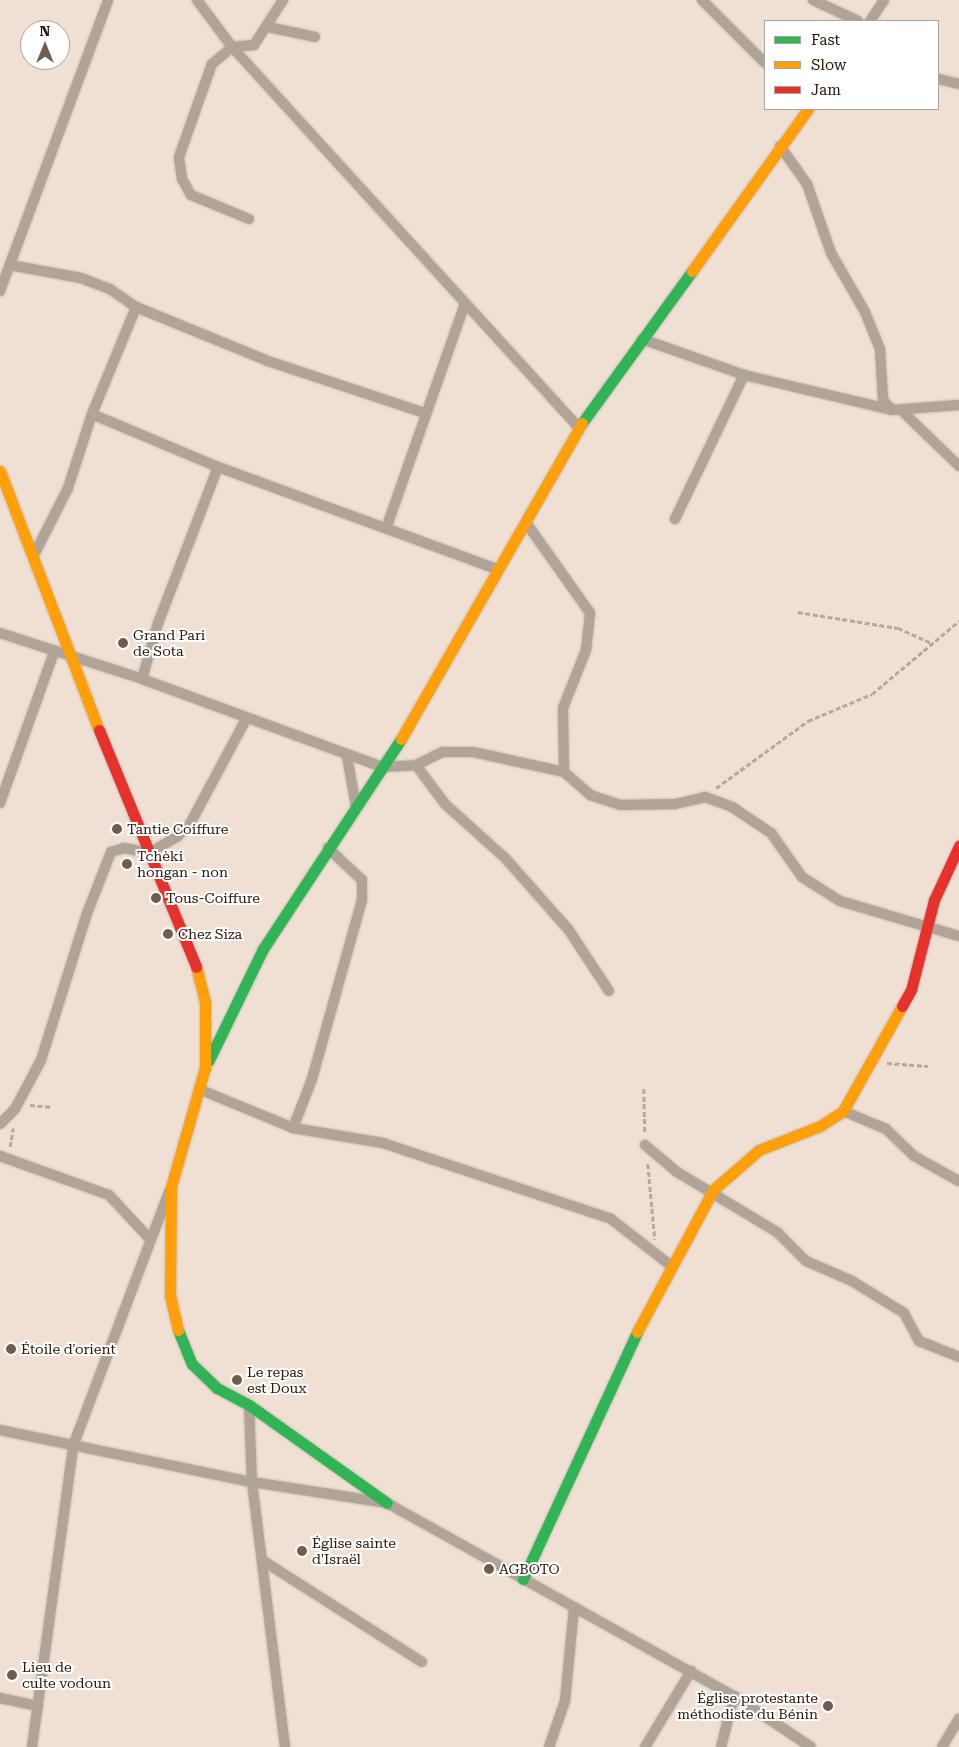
<!DOCTYPE html>
<meta charset="utf-8">
<style>
body{margin:0}
#map{position:relative;width:959px;height:1747px;overflow:hidden;background:#f0e0d4;font-family:"Roboto Serif",serif}
div>[style]{position:absolute}
.path>*{height:2.5px;margin-top:-1.25px;transform-origin:0;background:repeating-linear-gradient(90deg,#b4a99e 0 5px,transparent 0 7.5px)}
.roads{filter:drop-shadow(0 0 1px #cabdb2) drop-shadow(0 0 1px #cabdb2)}
.street>*{height:10px;margin:-5px;padding:0 5px;transform-origin:5px;border-radius:5px;background:#b0a398}
.fast>*{height:11px;margin:-5.5px;padding:0 5.5px;transform-origin:5.5px;border-radius:5.5px;background:#30b455}
.slow>*{height:11px;margin:-5.5px;padding:0 5.5px;transform-origin:5.5px;border-radius:5.5px;background:#ff9f0a}
.jam>*{height:11px;margin:-5.5px;padding:0 5.5px;transform-origin:5.5px;border-radius:5.5px;background:#e5322d}
.dots>*{width:14px;height:14px;translate:-50% -50%;box-sizing:border-box;border:2px solid #fff;border-radius:50%}
span{translate:-50% -50%;white-space:nowrap;text-align:center;line-height:1.15;-webkit-text-stroke:4px #fff;paint-order:stroke}
.poi-label{font-size:14px;color:#291709}
.left{translate:0 -50%;text-align:left}
.right{translate:-100% -50%;text-align:right}
.legend{position:absolute;left:764px;top:20px;width:175px;height:90px;box-sizing:border-box;background:#fff;border:1px solid #a9a29d;margin:0;padding:6px 9px;list-style:none;font-size:15px;color:#291709}
.legend li{display:flex;align-items:center;gap:10px;height:25px}
.legend b{width:25px;border:1px solid #a9a29d}
.north{position:absolute;left:20px;top:20px;width:50px;height:50px;box-sizing:border-box;background:#fff;border:1px solid #a9a29d;border-radius:50%;rotate:0deg;font-size:14px;font-weight:700;line-height:20px;text-align:center;color:#291709}
.north::after{content:'';display:block;margin:auto;width:18px;height:22px;background:#6f5d50;clip-path:polygon(50% 0,100% 100%,50% 72%,0 100%)}
</style>
<div id="map">
<div class="path">
<div style="left:798px;top:612px;width:101px;rotate:9.1deg"></div>
<div style="left:898px;top:628px;width:36px;rotate:24deg"></div>
<div style="left:716px;top:788px;width:114px;rotate:-36.1deg"></div>
<div style="left:808px;top:721px;width:69px;rotate:-22.9deg"></div>
<div style="left:872px;top:694px;width:114px;rotate:-40deg"></div>
<div style="left:887px;top:1063px;width:41px;rotate:4.2deg"></div>
<div style="left:644px;top:1089px;width:44px;rotate:88.7deg"></div>
<div style="left:30px;top:1105px;width:22px;rotate:5deg"></div>
<div style="left:10px;top:1147px;width:19px;rotate:-81deg"></div>
<div style="left:648px;top:1164px;width:76px;rotate:84.7deg"></div>
</div>
<div class="roads">
<div class="street">
<div style="left:197px;top:0;width:59px;rotate:53.3deg"></div>
<div style="left:232px;top:47px;width:515px;rotate:47.67deg"></div>
<div style="left:702px;top:0;width:89px;rotate:45deg"></div>
<div style="left:813px;top:0;width:50px;rotate:25deg"></div>
<div style="left:870px;top:21px;width:25px;rotate:-56deg"></div>
<div style="left:268px;top:27px;width:48px;rotate:12deg"></div>
<div style="left:938px;top:79px;width:22px;rotate:13deg"></div>
<div style="left:780px;top:146px;width:47px;rotate:54.6deg"></div>
<div style="left:807px;top:184px;width:73px;rotate:70.8deg"></div>
<div style="left:831px;top:253px;width:68px;rotate:60deg"></div>
<div style="left:865px;top:312px;width:40px;rotate:68deg"></div>
<div style="left:880px;top:349px;width:51px;rotate:86.6deg"></div>
<div style="left:883px;top:400px;width:13px;rotate:48deg"></div>
<div style="left:249px;top:219px;width:63px;rotate:-157.5deg"></div>
<div style="left:191px;top:195px;width:18px;rotate:-119deg"></div>
<div style="left:182px;top:179px;width:22px;rotate:-98deg"></div>
<div style="left:179px;top:157px;width:99px;rotate:-70.5deg"></div>
<div style="left:212px;top:64px;width:26px;rotate:-40deg"></div>
<div style="left:232px;top:47px;width:22px;rotate:-5deg"></div>
<div style="left:254px;top:45px;width:54px;rotate:-57.2deg"></div>
<div style="left:10px;top:265px;width:72px;rotate:10.4deg"></div>
<div style="left:81px;top:278px;width:31px;rotate:21deg"></div>
<div style="left:110px;top:289px;width:32px;rotate:35deg"></div>
<div style="left:136px;top:307px;width:143px;rotate:22.2deg"></div>
<div style="left:268px;top:361px;width:164px;rotate:18.4deg"></div>
<div style="left:0;top:291px;width:310px;rotate:-69.6deg"></div>
<div style="left:642px;top:339px;width:108px;rotate:19.4deg"></div>
<div style="left:744px;top:375px;width:152px;rotate:13.3deg"></div>
<div style="left:892px;top:410px;width:67px;rotate:-4.3deg"></div>
<div style="left:901px;top:410px;width:81px;rotate:44deg"></div>
<div style="left:92px;top:414px;width:116px;rotate:-67.6deg"></div>
<div style="left:218px;top:467px;width:167px;rotate:111deg"></div>
<div style="left:158px;top:623px;width:58px;rotate:105.9deg"></div>
<div style="left:142px;top:679px;width:256px;rotate:20.1deg"></div>
<div style="left:382px;top:767px;width:34px;rotate:-3deg"></div>
<div style="left:416px;top:765px;width:30px;rotate:-26deg"></div>
<div style="left:443px;top:752px;width:30px"></div>
<div style="left:473px;top:752px;width:93px;rotate:12.4deg"></div>
<div style="left:675px;top:519px;width:160px;rotate:-64.4deg"></div>
<div style="left:527px;top:524px;width:109px;rotate:54.7deg"></div>
<div style="left:590px;top:613px;width:37px;rotate:96deg"></div>
<div style="left:586px;top:650px;width:62px;rotate:111.6deg"></div>
<div style="left:563px;top:708px;width:64px;rotate:89.1deg"></div>
<div style="left:564px;top:772px;width:35px;rotate:41deg"></div>
<div style="left:590px;top:795px;width:32px;rotate:18deg"></div>
<div style="left:620px;top:805px;width:55px;rotate:-1deg"></div>
<div style="left:675px;top:804px;width:31px;rotate:-13deg"></div>
<div style="left:705px;top:797px;width:29px;rotate:20deg"></div>
<div style="left:732px;top:807px;width:47px;rotate:33.7deg"></div>
<div style="left:771px;top:833px;width:54px;rotate:54.8deg"></div>
<div style="left:802px;top:877px;width:45px;rotate:32.3deg"></div>
<div style="left:840px;top:901px;width:124px;rotate:16.4deg"></div>
<div style="left:387px;top:526px;width:236px;rotate:-70.7deg"></div>
<div style="left:35px;top:553px;width:73px;rotate:-63.1deg"></div>
<div style="left:68px;top:488px;width:78px;rotate:-72deg"></div>
<div style="left:92px;top:414px;width:137px;rotate:22.8deg"></div>
<div style="left:218px;top:467px;width:296px;rotate:20.1deg"></div>
<div style="left:0;top:633px;width:149px;rotate:17.9deg"></div>
<div style="left:347px;top:756px;width:52px;rotate:80deg"></div>
<div style="left:416px;top:765px;width:49px;rotate:53.4deg"></div>
<div style="left:445px;top:804px;width:82px;rotate:42deg"></div>
<div style="left:506px;top:859px;width:94px;rotate:48.5deg"></div>
<div style="left:568px;top:929px;width:74px;rotate:56.5deg"></div>
<div style="left:0;top:803px;width:160px;rotate:-70.3deg"></div>
<div style="left:201px;top:1090px;width:100px;rotate:22.4deg"></div>
<div style="left:293px;top:1128px;width:91px;rotate:9.5deg"></div>
<div style="left:383px;top:1143px;width:240px;rotate:18.4deg"></div>
<div style="left:611px;top:1219px;width:75px;rotate:37.9deg"></div>
<div style="left:843px;top:1111px;width:47px;rotate:22.7deg"></div>
<div style="left:886px;top:1129px;width:39px;rotate:44deg"></div>
<div style="left:914px;top:1156px;width:51px;rotate:29.1deg"></div>
<div style="left:0;top:1124px;width:21px;rotate:-45deg"></div>
<div style="left:15px;top:1109px;width:55px;rotate:-62deg"></div>
<div style="left:41px;top:1060px;width:151px;rotate:-72.6deg"></div>
<div style="left:86px;top:916px;width:69px;rotate:-68.7deg"></div>
<div style="left:111px;top:852px;width:14px;rotate:-17deg"></div>
<div style="left:124px;top:848px;width:25px;rotate:11deg"></div>
<div style="left:149px;top:853px;width:32px;rotate:-30deg"></div>
<div style="left:177px;top:837px;width:18px;rotate:-45deg"></div>
<div style="left:190px;top:824px;width:119px;rotate:-61.9deg"></div>
<div style="left:293px;top:1128px;width:53px;rotate:-68.8deg"></div>
<div style="left:312px;top:1079px;width:186px;rotate:-74.4deg"></div>
<div style="left:362px;top:900px;width:20px;rotate:-90deg"></div>
<div style="left:362px;top:880px;width:47px;rotate:-136.7deg"></div>
<div style="left:645px;top:1145px;width:42px;rotate:40.2deg"></div>
<div style="left:677px;top:1172px;width:117px;rotate:31deg"></div>
<div style="left:777px;top:1232px;width:41px;rotate:45deg"></div>
<div style="left:806px;top:1261px;width:50px;rotate:23.5deg"></div>
<div style="left:852px;top:1281px;width:61px;rotate:31.6deg"></div>
<div style="left:904px;top:1313px;width:32px;rotate:62deg"></div>
<div style="left:919px;top:1341px;width:43px;rotate:21.8deg"></div>
<div style="left:0;top:1156px;width:116px;rotate:19.7deg"></div>
<div style="left:109px;top:1195px;width:59px;rotate:47.1deg"></div>
<div style="left:249px;top:1405px;width:77px;rotate:87.8deg"></div>
<div style="left:252px;top:1482px;width:267px;rotate:82.9deg"></div>
<div style="left:0;top:1430px;width:257px;rotate:11.7deg"></div>
<div style="left:252px;top:1482px;width:137px;rotate:8.8deg"></div>
<div style="left:387px;top:1503px;width:397px;rotate:29.1deg"></div>
<div style="left:734px;top:1696px;width:92px;rotate:33.5deg"></div>
<div style="left:265px;top:1562px;width:186px;rotate:32.5deg"></div>
<div style="left:0;top:1698px;width:39px;rotate:12deg"></div>
<div style="left:32px;top:1747px;width:304px;rotate:-82.2deg"></div>
<div style="left:73px;top:1446px;width:272px;rotate:-69.3deg"></div>
<div style="left:549px;top:1747px;width:49px;rotate:-70.8deg"></div>
<div style="left:565px;top:1701px;width:94px;rotate:-84.5deg"></div>
<div style="left:645px;top:1747px;width:89px;rotate:-58.8deg"></div>
<div style="left:721px;top:1747px;width:53px;rotate:-75.7deg"></div>
<div style="left:942px;top:1747px;width:33px;rotate:-59deg"></div>
</div>
<div class="fast">
<div style="left:582px;top:423px;width:188px;rotate:-54.1deg"></div>
<div style="left:209px;top:1060px;width:123px;rotate:-64.1deg"></div>
<div style="left:263px;top:949px;width:251px;rotate:-56.7deg"></div>
<div style="left:178px;top:1330px;width:37px;rotate:68deg"></div>
<div style="left:192px;top:1364px;width:35px;rotate:44deg"></div>
<div style="left:217px;top:1388px;width:36px;rotate:28deg"></div>
<div style="left:249px;top:1405px;width:169px;rotate:35.4deg"></div>
<div style="left:523px;top:1579px;width:272px;rotate:-65.2deg"></div>
</div>
<div class="slow">
<div style="left:692px;top:271px;width:199px;rotate:-54.4deg"></div>
<div style="left:0;top:471px;width:277px;rotate:69.1deg"></div>
<div style="left:401px;top:739px;width:364px;rotate:-60.2deg"></div>
<div style="left:178px;top:1330px;width:36px;rotate:-103deg"></div>
<div style="left:170px;top:1295px;width:108px;rotate:-89.5deg"></div>
<div style="left:171px;top:1187px;width:124px;rotate:-74.1deg"></div>
<div style="left:205px;top:1068px;width:66px;rotate:-90deg"></div>
<div style="left:205px;top:1002px;width:36px;rotate:-104deg"></div>
<div style="left:637px;top:1332px;width:161px;rotate:-61.8deg"></div>
<div style="left:713px;top:1190px;width:61px;rotate:-41deg"></div>
<div style="left:759px;top:1150px;width:66px;rotate:-21.5deg"></div>
<div style="left:820px;top:1126px;width:27px;rotate:-33deg"></div>
<div style="left:843px;top:1111px;width:120px;rotate:-60.7deg"></div>
</div>
<div class="jam">
<div style="left:99px;top:730px;width:256px;rotate:67.7deg"></div>
<div style="left:902px;top:1006px;width:18px;rotate:-61deg"></div>
<div style="left:911px;top:990px;width:93px;rotate:-75.7deg"></div>
<div style="left:934px;top:900px;width:60px;rotate:-65.2deg"></div>
</div>
</div>
<div class="dots">
<div style="left:123px;top:643px;background:#6f5d50"></div>
<div style="left:117px;top:829px;background:#6f5d50"></div>
<div style="left:127px;top:864px;background:#6f5d50"></div>
<div style="left:156px;top:898px;background:#6f5d50"></div>
<div style="left:168px;top:934px;background:#6f5d50"></div>
<div style="left:11px;top:1349px;background:#6f5d50"></div>
<div style="left:237px;top:1380px;background:#6f5d50"></div>
<div style="left:302px;top:1551px;background:#6f5d50"></div>
<div style="left:489px;top:1569px;background:#6f5d50"></div>
<div style="left:12px;top:1675px;background:#6f5d50"></div>
<div style="left:828px;top:1706px;background:#6f5d50"></div>
</div>
<div class="poi-label">
<span class="left" style="left:133px;top:643px">Grand Pari<br>de Sota</span>
<span class="left" style="left:127px;top:829px">Tantie Coiffure</span>
<span class="left" style="left:137px;top:864px">Tchèki<br>hongan - non</span>
<span class="left" style="left:166px;top:898px">Tous-Coiffure</span>
<span class="left" style="left:178px;top:934px">Chez Siza</span>
<span class="left" style="left:21px;top:1349px">Étoile d'orient</span>
<span class="left" style="left:247px;top:1380px">Le repas<br>est Doux</span>
<span class="left" style="left:312px;top:1551px">Église sainte<br>d'Israël</span>
<span class="left" style="left:499px;top:1569px">AGBOTO</span>
<span class="left" style="left:22px;top:1675px">Lieu de<br>culte vodoun</span>
<span class="right" style="left:818px;top:1706px">Église protestante<br>méthodiste du Bénin</span>
</div>
<ul class="legend">
<li><b style="height:6px;background:#30b455"></b>Fast</li>
<li><b style="height:6px;background:#ff9f0a"></b>Slow</li>
<li><b style="height:6px;background:#e5322d"></b>Jam</li>
</ul>
<div class="north">N</div>
</div>
